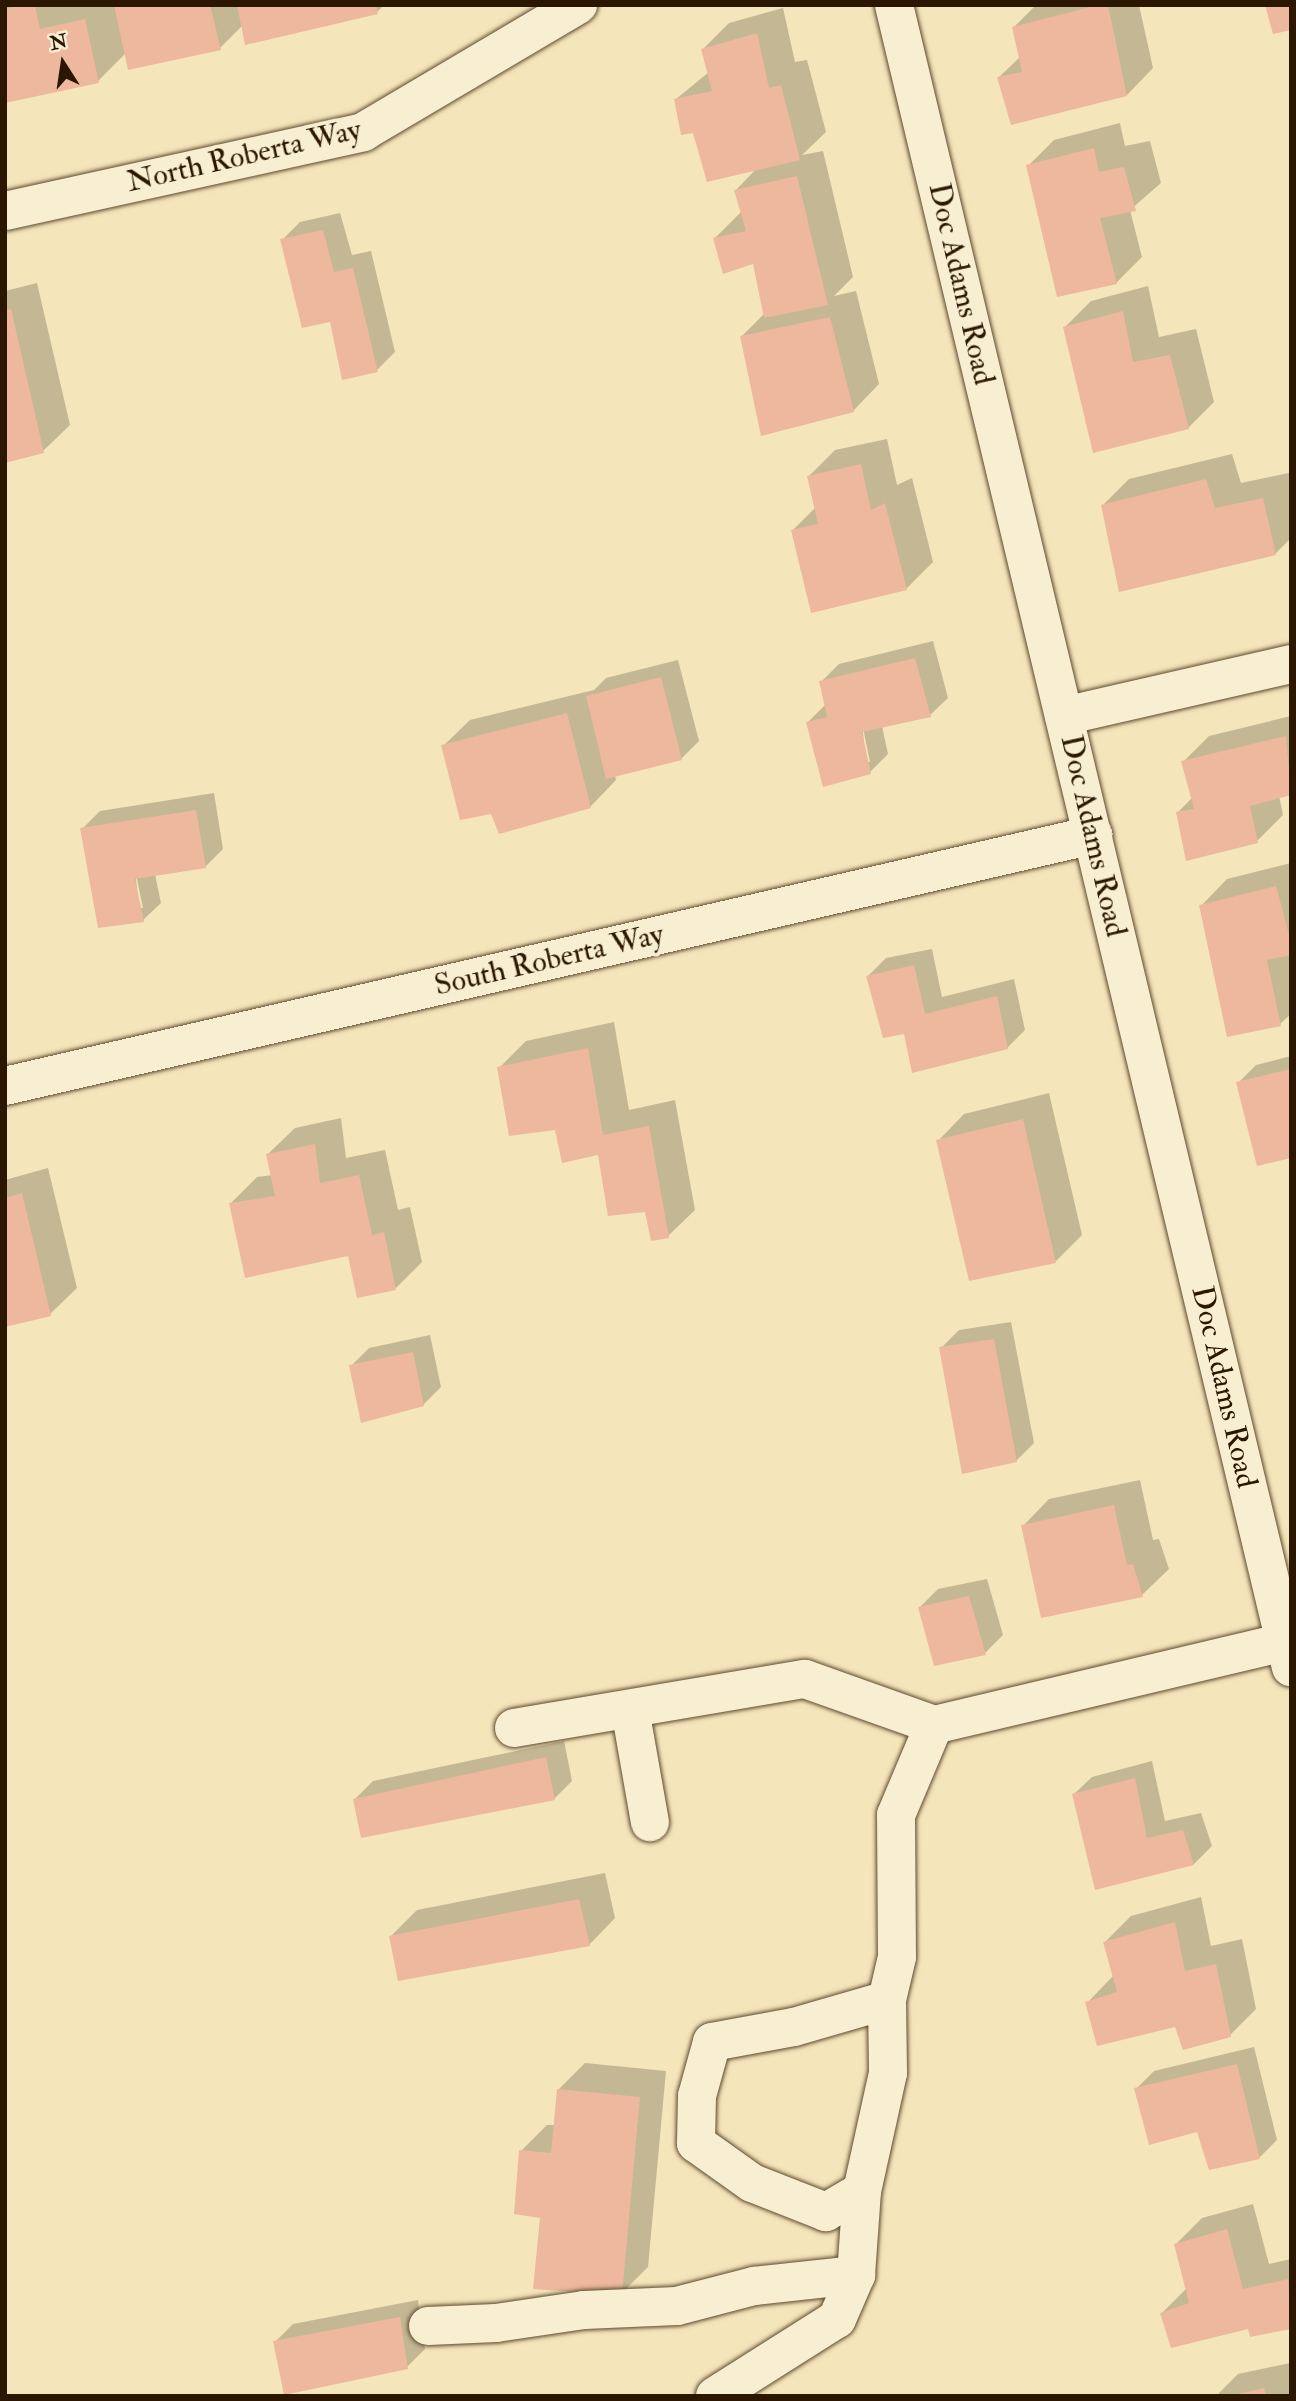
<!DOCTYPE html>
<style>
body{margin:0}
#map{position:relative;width:1296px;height:2401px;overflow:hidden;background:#f5e5ba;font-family:"IM FELL Double Pica",serif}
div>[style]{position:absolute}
.shadow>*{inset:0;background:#0003}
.building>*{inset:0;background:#edb89e}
.roads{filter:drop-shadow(0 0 2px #5e4a2f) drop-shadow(0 0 2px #5e4a2f)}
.minor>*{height:38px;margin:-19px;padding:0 19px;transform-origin:19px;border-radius:19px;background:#f8eed2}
span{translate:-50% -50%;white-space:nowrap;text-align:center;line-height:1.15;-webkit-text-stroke:7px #f8eed2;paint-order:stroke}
.street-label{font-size:30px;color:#2b1701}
.frame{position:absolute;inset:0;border:7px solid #2b1701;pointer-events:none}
.north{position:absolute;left:28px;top:28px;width:70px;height:70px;-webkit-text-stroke:5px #f8eed2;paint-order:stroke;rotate:348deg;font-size:19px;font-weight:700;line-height:28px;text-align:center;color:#2b1701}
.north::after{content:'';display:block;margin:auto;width:24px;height:32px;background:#2b1701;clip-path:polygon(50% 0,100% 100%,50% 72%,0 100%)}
</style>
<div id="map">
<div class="shadow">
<div style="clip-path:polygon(5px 5px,384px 5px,377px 12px,243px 25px,220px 48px,126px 53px,98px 81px,5px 101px)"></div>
<div style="clip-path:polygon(1036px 5px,1139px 5px,1153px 68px,1127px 95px,999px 77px,1020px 57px,1014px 27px)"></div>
<div style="clip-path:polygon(783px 8px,795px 62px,807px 60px,826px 132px,802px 155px,823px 151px,853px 277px,834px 296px,856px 291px,879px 384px,853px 411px,742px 336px,765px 313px,754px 262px,715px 238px,742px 211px,736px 190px,757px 168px,694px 130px,676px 99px,709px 72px,703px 49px,729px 23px)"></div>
<div style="clip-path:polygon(1120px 123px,1125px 146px,1150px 141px,1161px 183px,1130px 210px,1142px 257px,1116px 283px,1028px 166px,1054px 140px)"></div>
<div style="clip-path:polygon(340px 213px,352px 255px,371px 251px,395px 352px,377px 370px,282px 240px,300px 222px)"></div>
<div style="clip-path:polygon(37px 283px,70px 425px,43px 451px,5px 462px,5px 291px)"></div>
<div style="clip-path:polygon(1148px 286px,1159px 337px,1196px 329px,1214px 402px,1188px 428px,1065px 327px,1091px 301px)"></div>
<div style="clip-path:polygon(887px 439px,897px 485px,912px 478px,933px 562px,907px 588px,812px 611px,793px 530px,816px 507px,809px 476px,835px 450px)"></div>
<div style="clip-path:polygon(1232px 454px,1241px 483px,1289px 473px,1291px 538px,1275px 554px,1103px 505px,1129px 479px)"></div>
<div style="clip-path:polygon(evenodd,933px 641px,948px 698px,930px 715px,882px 726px,888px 754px,870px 772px,808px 722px,826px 704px,821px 682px,839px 664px,933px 641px,862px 723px,870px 762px,866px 762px,862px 723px)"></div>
<div style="clip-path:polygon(678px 660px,699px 741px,681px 759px,615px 775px,616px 780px,590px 807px,443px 746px,470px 720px,594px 690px,606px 678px)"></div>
<div style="clip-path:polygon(1291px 716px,1291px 793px,1279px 796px,1283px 815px,1257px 841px,1177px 813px,1192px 798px,1183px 762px,1209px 736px)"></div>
<div style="clip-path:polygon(evenodd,214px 793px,223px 849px,205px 867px,155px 874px,161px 903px,143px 920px,82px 829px,100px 811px,214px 793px,135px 870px,143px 908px,139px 908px,135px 870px)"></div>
<div style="clip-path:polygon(1291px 863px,1291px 1014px,1280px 1024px,1201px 906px,1227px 879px)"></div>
<div style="clip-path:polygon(932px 949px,942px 997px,1014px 979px,1025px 1030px,1007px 1048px,905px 1032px,868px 976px,886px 958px)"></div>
<div style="clip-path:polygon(614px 1022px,629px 1110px,675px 1100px,695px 1210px,668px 1236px,599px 1153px,499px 1068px,526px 1041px)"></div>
<div style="clip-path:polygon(1291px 1056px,1291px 1156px,1238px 1083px,1256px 1065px)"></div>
<div style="clip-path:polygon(1049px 1093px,1082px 1235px,1056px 1261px,938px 1141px,964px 1114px)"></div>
<div style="clip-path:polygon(341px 1118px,346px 1158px,385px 1150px,398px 1210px,410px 1207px,422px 1262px,396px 1288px,349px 1254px,231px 1203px,257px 1177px,273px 1175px,268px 1154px,295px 1128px)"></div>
<div style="clip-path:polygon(48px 1168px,77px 1288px,50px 1314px,5px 1326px,5px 1180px)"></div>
<div style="clip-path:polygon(1011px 1322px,1034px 1443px,1016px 1461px,941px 1348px,959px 1330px)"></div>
<div style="clip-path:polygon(430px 1335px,441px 1387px,423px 1405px,351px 1366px,369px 1348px)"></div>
<div style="clip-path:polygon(1140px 1480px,1153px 1540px,1159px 1539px,1169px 1569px,1142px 1595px,1042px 1616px,1023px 1526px,1049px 1499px)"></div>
<div style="clip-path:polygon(987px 1579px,1003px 1635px,985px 1653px,920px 1607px,938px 1589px)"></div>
<div style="clip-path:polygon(564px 1741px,572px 1781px,554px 1799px,355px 1799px,373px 1781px)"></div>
<div style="clip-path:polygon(1152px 1761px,1165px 1821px,1201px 1813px,1212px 1846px,1194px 1864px,1096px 1887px,1074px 1794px,1092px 1777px)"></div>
<div style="clip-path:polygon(605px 1873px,615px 1918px,589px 1945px,390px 1937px,417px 1910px)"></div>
<div style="clip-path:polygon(1201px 1897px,1211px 1946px,1242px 1939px,1256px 2009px,1230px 2035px,1087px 2003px,1113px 1976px,1105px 1942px,1131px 1916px)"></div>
<div style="clip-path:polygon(1254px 2047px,1277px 2140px,1259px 2158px,1198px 2130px,1136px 2089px,1154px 2071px)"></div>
<div style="clip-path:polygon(585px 2063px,666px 2071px,648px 2267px,622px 2293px,542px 2217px,521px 2151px,547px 2125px,555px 2125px,559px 2089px)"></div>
<div style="clip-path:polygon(1253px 2204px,1269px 2264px,1291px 2259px,1291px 2327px,1250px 2327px,1162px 2313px,1187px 2288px,1176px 2244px,1202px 2218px)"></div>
<div style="clip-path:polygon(418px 2300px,425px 2349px,407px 2367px,275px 2342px,293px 2324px)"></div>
<div style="clip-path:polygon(1290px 2363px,1291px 2396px,1216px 2396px,1238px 2374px)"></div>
</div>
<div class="building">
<div style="clip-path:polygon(21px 5px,35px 5px,40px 29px,85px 19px,99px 83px,5px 103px,5px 9px)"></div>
<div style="clip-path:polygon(114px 5px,210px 5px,221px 50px,128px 70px)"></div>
<div style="clip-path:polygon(237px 5px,376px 5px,378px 14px,245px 45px)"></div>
<div style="clip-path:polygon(1098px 5px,1108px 5px,1127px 96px,1011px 125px,997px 77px,1022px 72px,1012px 27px)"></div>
<div style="clip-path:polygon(1265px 5px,1291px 5px,1291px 30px,1273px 34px)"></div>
<div style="clip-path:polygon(757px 33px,769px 88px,781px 85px,800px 160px,707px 182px,693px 133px,681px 135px,674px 99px,712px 91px,701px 49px)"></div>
<div style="clip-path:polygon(1094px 148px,1099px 172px,1124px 167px,1136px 211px,1100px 218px,1117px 284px,1057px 297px,1026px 165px)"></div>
<div style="clip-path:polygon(797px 176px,828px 305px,764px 318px,753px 264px,723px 274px,713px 238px,746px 231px,734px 190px)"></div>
<div style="clip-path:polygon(323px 230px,334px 272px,353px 268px,378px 372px,342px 380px,330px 322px,302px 328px,280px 239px)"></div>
<div style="clip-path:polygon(11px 309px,44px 453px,5px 463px,5px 310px)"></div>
<div style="clip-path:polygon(1123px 311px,1133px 362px,1170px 355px,1189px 429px,1093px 453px,1063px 327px)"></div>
<div style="clip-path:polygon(830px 317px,854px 412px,761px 436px,740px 336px)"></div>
<div style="clip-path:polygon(861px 464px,871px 510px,885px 503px,907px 590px,811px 613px,791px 530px,818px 524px,807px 476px)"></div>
<div style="clip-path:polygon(1206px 479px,1215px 508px,1263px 498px,1276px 555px,1119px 592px,1101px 505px)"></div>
<div style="clip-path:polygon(915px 658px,931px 717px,862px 732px,871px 774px,823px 787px,806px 722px,827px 717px,819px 681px)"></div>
<div style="clip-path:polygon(661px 677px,682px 760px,606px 779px,586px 696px)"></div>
<div style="clip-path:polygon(567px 713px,591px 808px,499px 834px,491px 814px,460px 820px,441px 745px)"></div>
<div style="clip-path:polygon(1286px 736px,1291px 795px,1250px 806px,1258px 843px,1186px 861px,1176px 812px,1194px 809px,1181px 761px)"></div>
<div style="clip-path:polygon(196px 810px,206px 868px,135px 879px,144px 922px,98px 928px,80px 828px)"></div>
<div style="clip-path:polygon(1276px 886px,1291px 942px,1291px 955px,1267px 960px,1281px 1026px,1227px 1037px,1199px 905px)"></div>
<div style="clip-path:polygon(914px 965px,925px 1014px,997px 996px,1008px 1049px,912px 1073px,904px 1034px,883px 1038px,866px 976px)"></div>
<div style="clip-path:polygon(588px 1048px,603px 1135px,649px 1126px,669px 1238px,651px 1241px,645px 1212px,608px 1216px,598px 1155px,562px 1163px,555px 1130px,509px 1136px,497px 1067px)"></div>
<div style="clip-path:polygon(1291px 1069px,1291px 1158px,1257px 1166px,1236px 1082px)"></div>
<div style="clip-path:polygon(1023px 1119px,1056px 1263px,969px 1281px,936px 1140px)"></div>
<div style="clip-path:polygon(315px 1144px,320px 1183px,359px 1175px,372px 1235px,384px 1232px,396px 1290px,357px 1298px,348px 1256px,245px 1278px,229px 1203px,275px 1196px,266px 1154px)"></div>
<div style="clip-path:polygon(22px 1193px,51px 1316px,5px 1327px,5px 1198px)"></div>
<div style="clip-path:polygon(994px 1339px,1017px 1462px,962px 1474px,939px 1347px)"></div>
<div style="clip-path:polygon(413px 1352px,424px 1406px,361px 1423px,349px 1365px)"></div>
<div style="clip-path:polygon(1114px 1505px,1127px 1565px,1133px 1564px,1143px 1597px,1041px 1618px,1021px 1525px)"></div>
<div style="clip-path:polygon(969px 1596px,986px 1655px,934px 1666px,918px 1607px)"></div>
<div style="clip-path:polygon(546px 1757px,555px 1800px,361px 1838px,353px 1799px)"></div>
<div style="clip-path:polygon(1135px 1778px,1147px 1838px,1183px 1830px,1194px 1865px,1095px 1890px,1072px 1794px)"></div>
<div style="clip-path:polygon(579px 1899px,590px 1946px,398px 1981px,389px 1936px)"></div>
<div style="clip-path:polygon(1175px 1922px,1185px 1971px,1216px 1964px,1231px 2037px,1183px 2050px,1175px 2027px,1097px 2046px,1085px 2002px,1117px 1992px,1103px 1942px)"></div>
<div style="clip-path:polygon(1237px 2064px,1260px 2159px,1209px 2170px,1197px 2132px,1149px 2145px,1134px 2088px)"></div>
<div style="clip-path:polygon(557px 2089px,640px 2097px,622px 2295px,533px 2289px,540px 2218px,514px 2214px,519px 2150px,551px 2153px)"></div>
<div style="clip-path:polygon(1227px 2229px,1243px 2289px,1288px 2279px,1291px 2329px,1250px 2337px,1248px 2329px,1171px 2348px,1160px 2313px,1189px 2303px,1174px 2244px)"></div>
<div style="clip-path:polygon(400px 2317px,408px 2369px,284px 2395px,273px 2341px)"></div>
<div style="clip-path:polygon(1264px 2388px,1266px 2396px,1234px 2396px,1234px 2395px)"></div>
</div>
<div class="roads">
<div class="minor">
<div style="left:894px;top:5px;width:1709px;rotate:76.57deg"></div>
<div style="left:5px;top:211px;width:367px;rotate:-12.4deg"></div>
<div style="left:363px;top:132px;width:250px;rotate:-30.6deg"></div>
<div style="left:1064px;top:716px;width:233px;rotate:-12.9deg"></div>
<div style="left:5px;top:1086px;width:1117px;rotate:-12.99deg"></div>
<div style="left:630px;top:1709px;width:115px;rotate:80deg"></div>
<div style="left:514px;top:1728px;width:295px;rotate:-9.6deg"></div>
<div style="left:805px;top:1679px;width:137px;rotate:19.6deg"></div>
<div style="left:934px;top:1725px;width:361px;rotate:-13.3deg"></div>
<div style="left:887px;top:2000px;width:73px;rotate:89.2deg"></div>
<div style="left:888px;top:2073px;width:121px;rotate:102.4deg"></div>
<div style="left:862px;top:2191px;width:42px;rotate:149.7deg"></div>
<div style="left:826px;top:2212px;width:79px;rotate:-158.6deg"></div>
<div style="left:752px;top:2183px;width:69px;rotate:-144.5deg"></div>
<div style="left:696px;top:2143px;width:47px;rotate:-88.8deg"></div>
<div style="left:697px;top:2096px;width:56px;rotate:-74.5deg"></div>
<div style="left:712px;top:2042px;width:83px;rotate:-10.4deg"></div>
<div style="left:794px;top:2027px;width:97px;rotate:-16.2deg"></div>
<div style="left:887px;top:2000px;width:44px;rotate:-76.9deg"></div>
<div style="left:897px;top:1957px;width:142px;rotate:-90.4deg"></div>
<div style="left:896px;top:1815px;width:98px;rotate:-67.1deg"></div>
<div style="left:428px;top:2326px;width:68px;rotate:-2.5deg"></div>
<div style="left:496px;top:2323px;width:89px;rotate:-8.4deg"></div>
<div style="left:584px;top:2310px;width:93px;rotate:-2.5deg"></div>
<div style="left:677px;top:2306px;width:80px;rotate:-14.6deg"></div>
<div style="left:754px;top:2286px;width:103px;rotate:-6.2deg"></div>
<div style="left:715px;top:2396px;width:144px;rotate:-32.3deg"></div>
<div style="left:837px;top:2319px;width:48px;rotate:-66.6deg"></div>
<div style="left:856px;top:2275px;width:84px;rotate:-85.9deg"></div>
</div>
</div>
<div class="street-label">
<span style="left:244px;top:156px;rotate:-13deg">North Roberta Way</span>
<span style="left:961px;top:284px;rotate:77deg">Doc Adams Road</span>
<span style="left:1093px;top:836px;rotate:77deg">Doc Adams Road</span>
<span style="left:549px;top:960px;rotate:-13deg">South Roberta Way</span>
<span style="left:1224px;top:1387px;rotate:77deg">Doc Adams Road</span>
</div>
<div class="frame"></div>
<div class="north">N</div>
</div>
